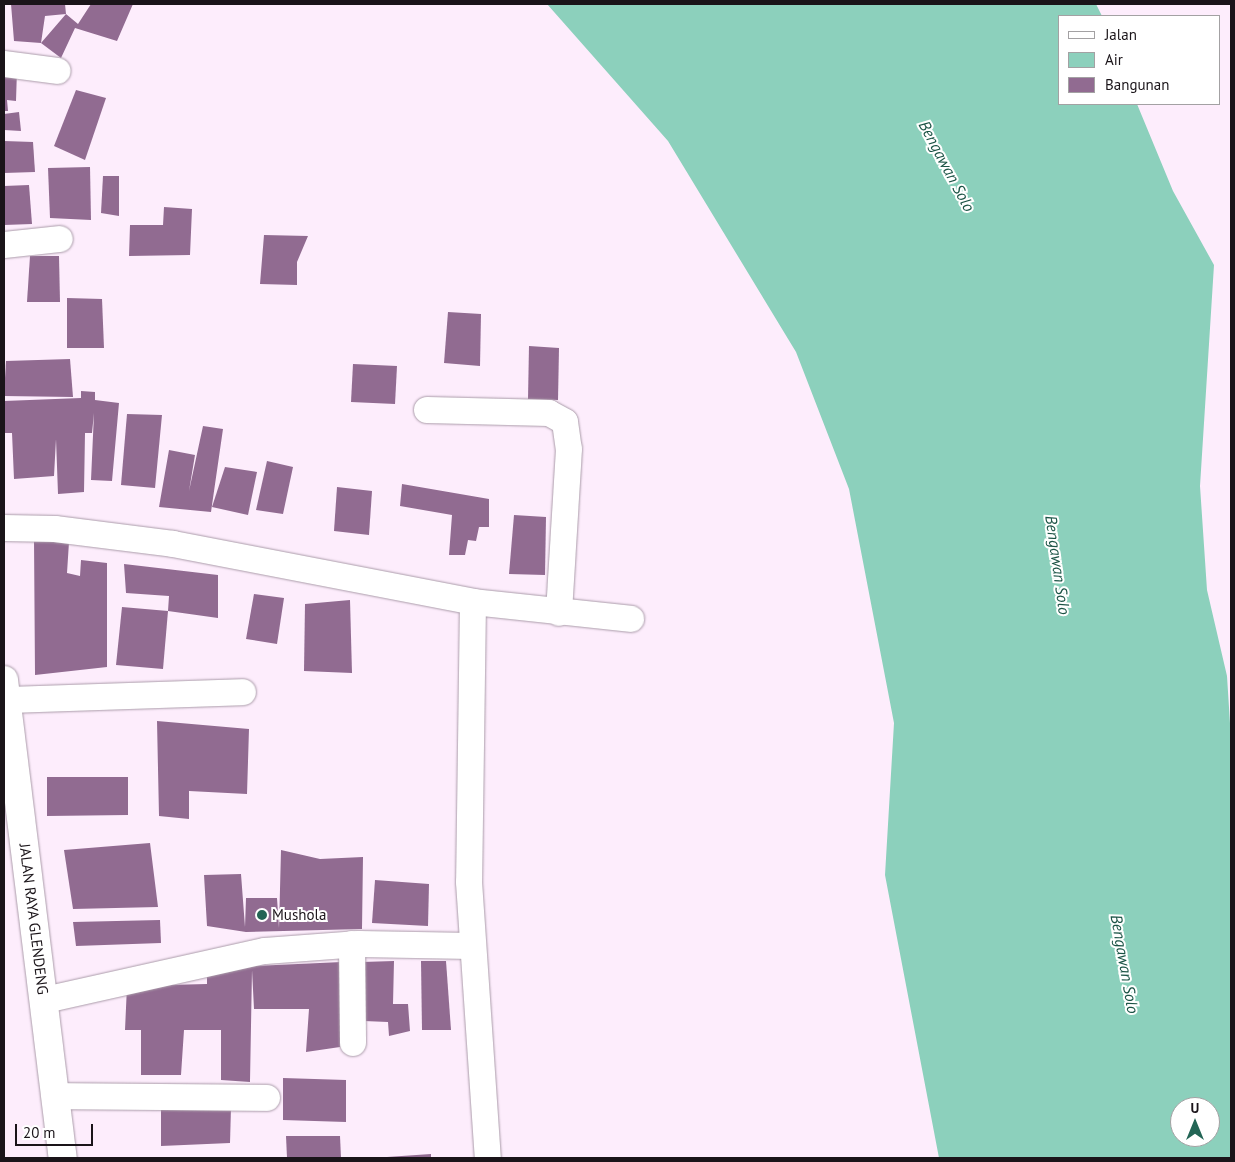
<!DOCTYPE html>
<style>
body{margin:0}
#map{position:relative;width:1235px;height:1162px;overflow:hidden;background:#fdedfc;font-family:"PT Sans",sans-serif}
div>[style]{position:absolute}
.water>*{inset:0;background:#8cd0bc}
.building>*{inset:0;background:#916b91}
.roads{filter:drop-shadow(0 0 1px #ab9caa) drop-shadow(0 0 1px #ab9caa)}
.minor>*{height:26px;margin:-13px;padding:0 13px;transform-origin:13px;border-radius:13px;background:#fff}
.secondary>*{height:28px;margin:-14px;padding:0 14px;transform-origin:14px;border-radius:14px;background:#fff}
.dots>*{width:14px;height:14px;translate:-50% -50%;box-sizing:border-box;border:2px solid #fff;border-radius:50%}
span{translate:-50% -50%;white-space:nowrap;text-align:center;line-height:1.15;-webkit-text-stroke:4px #fff;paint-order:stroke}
.poi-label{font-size:15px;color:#1a1419}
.left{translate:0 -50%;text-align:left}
.street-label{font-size:15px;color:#1a1419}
.water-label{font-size:16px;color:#1b5345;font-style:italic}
.frame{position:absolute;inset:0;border:5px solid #1a1419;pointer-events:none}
.legend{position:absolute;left:1058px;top:15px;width:162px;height:90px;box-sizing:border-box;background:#fff;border:1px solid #a3a1a3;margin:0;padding:6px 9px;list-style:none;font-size:15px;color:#1a1419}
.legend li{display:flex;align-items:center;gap:10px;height:25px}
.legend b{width:25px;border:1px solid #a3a1a3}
.north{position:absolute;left:1170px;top:1097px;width:50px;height:50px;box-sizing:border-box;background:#fff;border:1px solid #a3a1a3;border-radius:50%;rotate:0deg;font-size:14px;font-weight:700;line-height:20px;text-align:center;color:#1a1419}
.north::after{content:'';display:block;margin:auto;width:18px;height:22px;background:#236555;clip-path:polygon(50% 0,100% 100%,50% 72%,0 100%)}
.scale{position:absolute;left:15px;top:1124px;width:78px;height:22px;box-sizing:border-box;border:2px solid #1a1419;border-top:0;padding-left:6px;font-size:15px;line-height:18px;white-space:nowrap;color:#1a1419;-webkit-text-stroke:4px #fff;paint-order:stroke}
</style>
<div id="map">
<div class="water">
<div style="clip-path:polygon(evenodd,547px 4px,1096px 4px,1102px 16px,1059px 16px,1059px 104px,1137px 104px,1173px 191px,1214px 265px,1200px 486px,1207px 590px,1227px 676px,1231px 739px,1231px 1158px,939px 1158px,885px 875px,894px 723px,849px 489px,796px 352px,668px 141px,547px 4px,1180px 1107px,1210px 1107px,1210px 1137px,1180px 1137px,1180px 1107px)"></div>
</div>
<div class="building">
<div style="clip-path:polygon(11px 4px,65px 4px,66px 14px,45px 16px,41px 43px,14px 41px)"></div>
<div style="clip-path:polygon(91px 4px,133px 4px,117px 41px,75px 28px,61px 58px,41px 43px,66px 14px,78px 24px)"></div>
<div style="clip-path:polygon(4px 70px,17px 70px,16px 101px,7px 100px,8px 111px,4px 111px)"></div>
<div style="clip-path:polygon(76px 90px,106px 98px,85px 160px,54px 146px)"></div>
<div style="clip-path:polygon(19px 112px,21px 131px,4px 130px,4px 114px)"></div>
<div style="clip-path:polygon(4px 141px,33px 142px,35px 172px,4px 173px)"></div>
<div style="clip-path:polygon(90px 167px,91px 220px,50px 218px,48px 168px)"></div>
<div style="clip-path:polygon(103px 176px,119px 176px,119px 216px,101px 213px)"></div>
<div style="clip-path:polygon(29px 185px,32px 224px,4px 225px,4px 186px)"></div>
<div style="clip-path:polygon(164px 207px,192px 209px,190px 255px,129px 256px,130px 225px,163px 225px)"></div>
<div style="clip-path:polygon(264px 235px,308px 236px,297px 262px,297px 285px,260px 284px)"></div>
<div style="clip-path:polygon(30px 256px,59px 256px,60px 302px,27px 302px)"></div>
<div style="clip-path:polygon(67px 298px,102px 299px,104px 348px,67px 348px)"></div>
<div style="clip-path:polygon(448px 312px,481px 314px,480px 366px,444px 363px)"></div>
<div style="clip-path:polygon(529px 346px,559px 348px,558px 400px,528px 399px)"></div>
<div style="clip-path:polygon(70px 359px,73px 397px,4px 396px,6px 361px)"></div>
<div style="clip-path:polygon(353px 364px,397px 366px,395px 404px,351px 402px)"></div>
<div style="clip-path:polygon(81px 391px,95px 392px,95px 400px,119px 403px,112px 481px,91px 480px,94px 413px,92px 433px,85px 433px,84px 492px,58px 494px,56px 439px,54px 476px,14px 479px,12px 433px,4px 433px,4px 401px,81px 398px)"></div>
<div style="clip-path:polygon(127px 414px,162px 415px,155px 488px,121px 485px)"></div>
<div style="clip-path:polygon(203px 426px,223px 429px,211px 512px,159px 507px,169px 450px,195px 455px,189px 491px)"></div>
<div style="clip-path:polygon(267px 461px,293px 467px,283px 514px,256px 510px)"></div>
<div style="clip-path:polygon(225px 467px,257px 472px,248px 515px,212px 507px)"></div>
<div style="clip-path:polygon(402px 484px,489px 499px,489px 527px,479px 527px,476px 541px,468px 540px,465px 555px,449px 555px,452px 515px,400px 506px)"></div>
<div style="clip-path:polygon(337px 487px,372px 491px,369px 535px,334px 531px)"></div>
<div style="clip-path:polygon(514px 515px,546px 517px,545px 575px,509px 574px)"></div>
<div style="clip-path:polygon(34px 540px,69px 542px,67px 573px,80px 576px,81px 560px,107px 563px,107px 667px,35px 675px)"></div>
<div style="clip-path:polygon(124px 564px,218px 575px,218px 618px,168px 611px,169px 596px,126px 593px)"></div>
<div style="clip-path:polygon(254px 594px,284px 598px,277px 644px,246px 639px)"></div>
<div style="clip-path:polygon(350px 600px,352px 673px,304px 671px,305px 604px)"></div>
<div style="clip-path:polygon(122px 607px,168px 611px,163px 669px,116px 665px)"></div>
<div style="clip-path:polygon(157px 721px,249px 729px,247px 794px,189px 791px,189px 819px,159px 816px)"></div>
<div style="clip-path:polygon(47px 777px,128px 777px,128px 815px,47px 816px)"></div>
<div style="clip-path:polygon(150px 843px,158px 907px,73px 909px,64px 850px)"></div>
<div style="clip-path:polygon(281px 850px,320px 859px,363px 857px,362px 929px,246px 932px,207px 926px,204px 875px,241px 874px,245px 927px,246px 898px,277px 898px,279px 928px)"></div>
<div style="clip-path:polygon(375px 880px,429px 884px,428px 926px,372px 923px)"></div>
<div style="clip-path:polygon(160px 920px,161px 943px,76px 946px,73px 922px)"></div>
<div style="clip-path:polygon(394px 961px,393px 1004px,408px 1004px,410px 1031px,389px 1036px,388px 1022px,364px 1021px,362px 962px)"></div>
<div style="clip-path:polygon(421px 961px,446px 961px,451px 1030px,422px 1030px)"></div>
<div style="clip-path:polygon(342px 962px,340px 1047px,306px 1052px,309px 1009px,254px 1009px,252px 970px,250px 1082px,221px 1080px,221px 1030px,184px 1030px,181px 1075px,141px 1075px,141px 1030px,125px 1030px,127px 986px,207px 984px,207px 968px)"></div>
<div style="clip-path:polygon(283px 1078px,346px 1080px,346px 1122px,283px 1120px)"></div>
<div style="clip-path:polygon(161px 1107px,231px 1107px,230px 1143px,161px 1146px)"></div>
<div style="clip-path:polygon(286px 1136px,340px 1136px,341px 1158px,287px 1158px)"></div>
<div style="clip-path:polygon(431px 1154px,431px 1158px,387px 1158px,387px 1157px)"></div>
</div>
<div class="roads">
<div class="minor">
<div style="left:4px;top:64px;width:54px;rotate:7.4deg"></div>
<div style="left:4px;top:245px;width:56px;rotate:-6.1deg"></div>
<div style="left:427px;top:410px;width:122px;rotate:1.4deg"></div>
<div style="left:549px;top:413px;width:18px;rotate:29deg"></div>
<div style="left:565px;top:422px;width:27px;rotate:82deg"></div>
<div style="left:569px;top:449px;width:164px;rotate:93.5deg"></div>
<div style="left:4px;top:528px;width:51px;rotate:1.1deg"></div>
<div style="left:55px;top:529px;width:119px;rotate:7.2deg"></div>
<div style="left:173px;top:544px;width:306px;rotate:10.9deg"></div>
<div style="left:473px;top:602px;width:159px;rotate:6.1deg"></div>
<div style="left:473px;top:602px;width:280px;rotate:90.8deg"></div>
<div style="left:469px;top:882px;width:277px;rotate:86.1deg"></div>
<div style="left:7px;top:700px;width:236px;rotate:-1.9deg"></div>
<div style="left:352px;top:944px;width:99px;rotate:89.4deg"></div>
<div style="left:45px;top:1000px;width:225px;rotate:-12.6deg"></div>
<div style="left:265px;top:951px;width:94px;rotate:-4.3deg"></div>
<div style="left:359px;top:944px;width:113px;rotate:1deg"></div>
<div style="left:55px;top:1096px;width:212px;rotate:0.5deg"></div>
</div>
<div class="secondary">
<div style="left:4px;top:680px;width:482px;rotate:83deg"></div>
</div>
</div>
<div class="dots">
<div style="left:262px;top:915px;background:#236555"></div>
</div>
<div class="poi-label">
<span class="left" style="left:272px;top:915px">Mushola</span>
</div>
<div class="street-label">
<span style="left:34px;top:919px;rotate:83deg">JALAN RAYA GLENDENG</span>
</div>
<div class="water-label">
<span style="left:947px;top:166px;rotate:62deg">Bengawan Solo</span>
<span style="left:1058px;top:565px;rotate:82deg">Bengawan Solo</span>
<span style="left:1125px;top:964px;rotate:80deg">Bengawan Solo</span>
</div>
<div class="frame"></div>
<ul class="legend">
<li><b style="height:6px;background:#fff"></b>Jalan</li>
<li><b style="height:14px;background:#8cd0bc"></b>Air</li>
<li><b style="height:14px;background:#916b91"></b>Bangunan</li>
</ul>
<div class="north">U</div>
<div class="scale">20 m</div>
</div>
